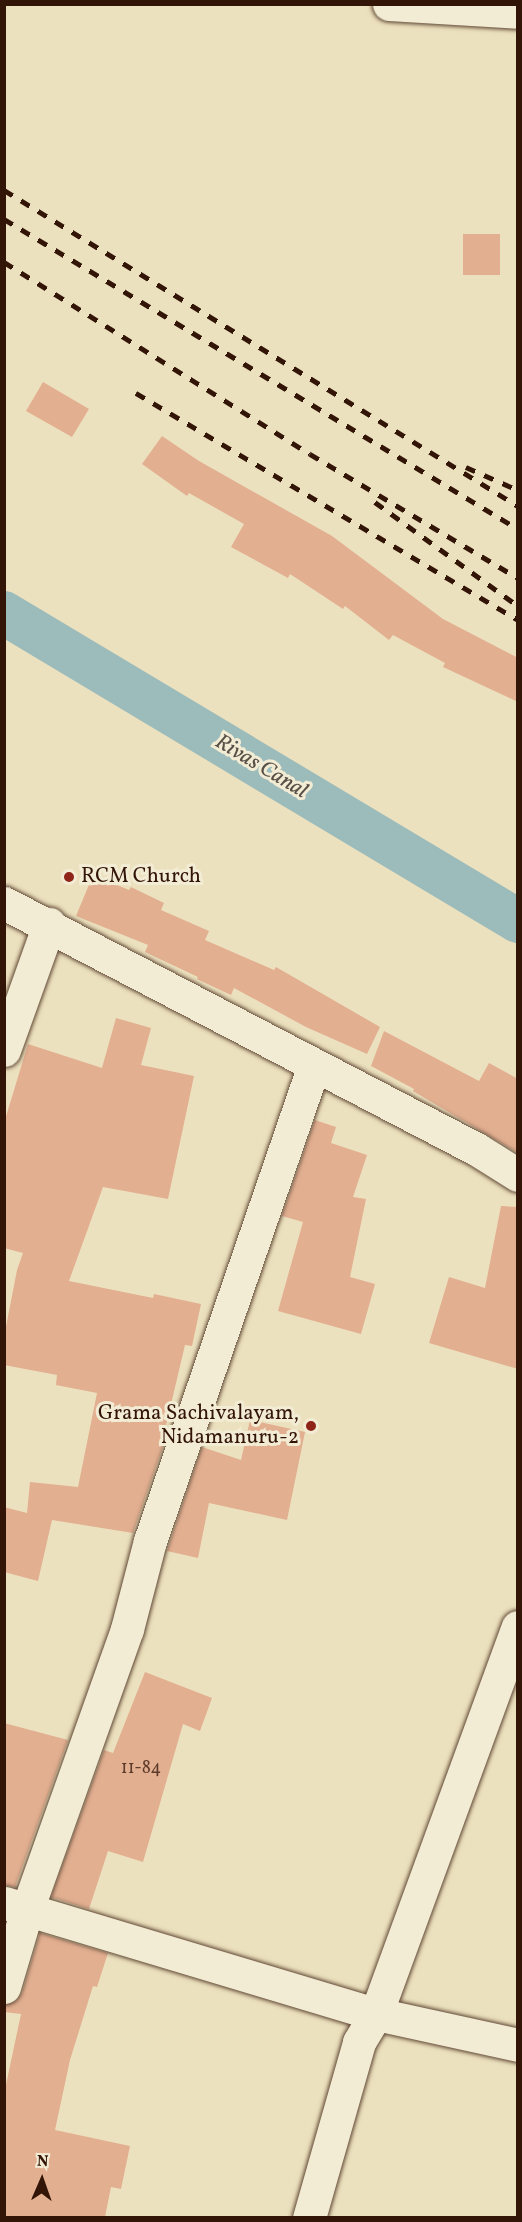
<!DOCTYPE html>
<style>
body{margin:0}
#map{position:relative;width:522px;height:2222px;overflow:hidden;background:#ece1be;font-family:Vollkorn,serif}
div>[style]{position:absolute}
.canal>*{height:44px;margin:-22px;padding:0 22px;transform-origin:22px;border-radius:22px;background:#9cbbbb}
.building>*{inset:0;background:#e2af91}
.roads{filter:drop-shadow(0 0 2px #614835) drop-shadow(0 0 2px #614835)}
.minor>*{height:33px;margin:-16.5px;padding:0 16.5px;transform-origin:16.5px;border-radius:16.5px;background:#f3ecd5}
.tertiary>*{height:33px;margin:-16.5px;padding:0 16.5px;transform-origin:16.5px;border-radius:16.5px;background:#f3ecd5}
.secondary>*{height:33px;margin:-16.5px;padding:0 16.5px;transform-origin:16.5px;border-radius:16.5px;background:#f3ecd5}
.rail>*{height:4.5px;margin-top:-2.25px;transform-origin:0;background:repeating-linear-gradient(90deg,#331507 0 10px,transparent 0 20px)}
.dots>*{width:16px;height:16px;translate:-50% -50%;box-sizing:border-box;border:3px solid #f3ecd5;border-radius:50%}
span{translate:-50% -50%;white-space:nowrap;text-align:center;line-height:1.15;-webkit-text-stroke:6px #f3ecd5;paint-order:stroke}
.number-label{font-size:18px;color:#5f3c2a}
.number-label span{-webkit-text-stroke-width:0}
.poi-label{font-size:21px;color:#331507}
.left{translate:0 -50%;text-align:left}
.right{translate:-100% -50%;text-align:right}
.water-label{font-size:22px;color:#584f46;font-style:italic}
.frame{position:absolute;inset:0;border:6px solid #331507;pointer-events:none}
.north{position:absolute;left:12px;top:2150px;width:60px;height:60px;-webkit-text-stroke:4px #f3ecd5;paint-order:stroke;rotate:2deg;font-size:16px;font-weight:700;line-height:24px;text-align:center;color:#331507}
.north::after{content:'';display:block;margin:auto;width:21px;height:27px;background:#331507;clip-path:polygon(50% 0,100% 100%,50% 72%,0 100%)}
</style>
<div id="map">
<div class="canal">
<div style="left:4px;top:613px;width:599px;rotate:30.93deg"></div>
</div>
<div class="building">
<div style="clip-path:polygon(463px 234px,500px 234px,500px 275px,463px 275px)"></div>
<div style="clip-path:polygon(43px 382px,89px 409px,72px 437px,26px 411px)"></div>
<div style="clip-path:polygon(162px 436px,199px 461px,332px 536px,443px 619px,518px 658px,518px 702px,443px 667px,445px 663px,393px 635px,389px 640px,345px 606px,343px 609px,290px 574px,288px 578px,231px 547px,244px 524px,189px 493px,187px 496px,142px 464px)"></div>
<div style="clip-path:polygon(93px 875px,129px 890px,131px 887px,164px 903px,161px 910px,209px 931px,205px 940px,274px 970px,276px 967px,380px 1027px,367px 1054px,306px 1027px,234px 988px,231px 995px,197px 979px,198px 977px,145px 952px,148px 945px,76px 916px)"></div>
<div style="clip-path:polygon(116px 1018px,151px 1028px,141px 1065px,194px 1076px,168px 1199px,103px 1187px,69px 1281px,153px 1298px,154px 1294px,201px 1304px,192px 1346px,185px 1345px,164px 1434px,167px 1435px,133px 1533px,52px 1520px,38px 1581px,4px 1572px,4px 1507px,27px 1513px,30px 1482px,78px 1487px,97px 1393px,56px 1385px,57px 1375px,4px 1365px,4px 1337px,17px 1270px,23px 1253px,4px 1248px,4px 1123px,28px 1044px,102px 1068px)"></div>
<div style="clip-path:polygon(384px 1031px,479px 1081px,489px 1063px,518px 1079px,518px 1153px,413px 1091px,414px 1089px,371px 1066px)"></div>
<div style="clip-path:polygon(315px 1120px,336px 1127px,331px 1143px,367px 1155px,353px 1197px,366px 1199px,350px 1277px,375px 1284px,361px 1334px,278px 1311px,303px 1222px,282px 1216px)"></div>
<div style="clip-path:polygon(501px 1206px,518px 1207px,518px 1369px,429px 1343px,449px 1277px,485px 1288px)"></div>
<div style="clip-path:polygon(250px 1420px,305px 1432px,287px 1520px,209px 1503px,198px 1558px,167px 1551px,202px 1447px,241px 1460px)"></div>
<div style="clip-path:polygon(145px 1672px,212px 1698px,200px 1731px,183px 1724px,143px 1862px,108px 1851px,89px 1909px,51px 1897px,104px 1750px,113px 1753px)"></div>
<div style="clip-path:polygon(4px 1723px,68px 1740px,15px 1887px,4px 1885px)"></div>
<div style="clip-path:polygon(40px 1933px,108px 1953px,97px 1987px,93px 1986px,70px 2060px,55px 2130px,130px 2146px,121px 2189px,111px 2187px,105px 2217px,4px 2217px,4px 2094px,21px 2014px,4px 2012px,4px 2005px,16px 2001px,22px 1993px)"></div>
</div>
<div class="roads">
<div class="minor">
<div style="left:4px;top:1050px;width:134px;rotate:-70.3deg"></div>
<div style="left:5px;top:1903px;width:387px;rotate:16.7deg"></div>
<div style="left:376px;top:2014px;width:145px;rotate:12.3deg"></div>
<div style="left:4px;top:1987px;width:80px;rotate:-73.4deg"></div>
<div style="left:27px;top:1910px;width:298px;rotate:-70.4deg"></div>
<div style="left:127px;top:1629px;width:91px;rotate:-75.4deg"></div>
<div style="left:150px;top:1541px;width:503px;rotate:-70.99deg"></div>
<div style="left:309px;top:2218px;width:183px;rotate:-74.1deg"></div>
<div style="left:359px;top:2042px;width:33px;rotate:-59deg"></div>
<div style="left:376px;top:2014px;width:412px;rotate:-69.9deg"></div>
</div>
<div class="tertiary">
<div style="left:4px;top:903px;width:534px;rotate:27.52deg"></div>
<div style="left:478px;top:1150px;width:47px;rotate:32deg"></div>
</div>
<div class="secondary">
<div style="left:389px;top:4px;width:129px;rotate:3.5deg"></div>
</div>
</div>
<div class="rail">
<div style="left:4px;top:190px;width:603px;rotate:31.58deg"></div>
<div style="left:4px;top:219px;width:600px;rotate:31.09deg"></div>
<div style="left:4px;top:262px;width:361px;rotate:32.1deg"></div>
<div style="left:310px;top:454px;width:242px;rotate:30.8deg"></div>
<div style="left:136px;top:393px;width:444px;rotate:30.7deg"></div>
<div style="left:466px;top:467px;width:57px;rotate:23.9deg"></div>
<div style="left:375px;top:502px;width:177px;rotate:36deg"></div>
</div>
<div class="dots">
<div style="left:69px;top:877px;background:#8f2418"></div>
<div style="left:311px;top:1426px;background:#8f2418"></div>
</div>
<div class="number-label">
<span style="left:141px;top:1769px">11-84</span>
</div>
<div class="poi-label">
<span class="left" style="left:81px;top:877px">RCM Church</span>
<span class="right" style="left:299px;top:1426px">Grama Sachivalayam,<br>Nidamanuru-2</span>
</div>
<div class="water-label">
<span style="left:261px;top:767px;rotate:31deg">Rivas Canal</span>
</div>
<div class="frame"></div>
<div class="north">N</div>
</div>
